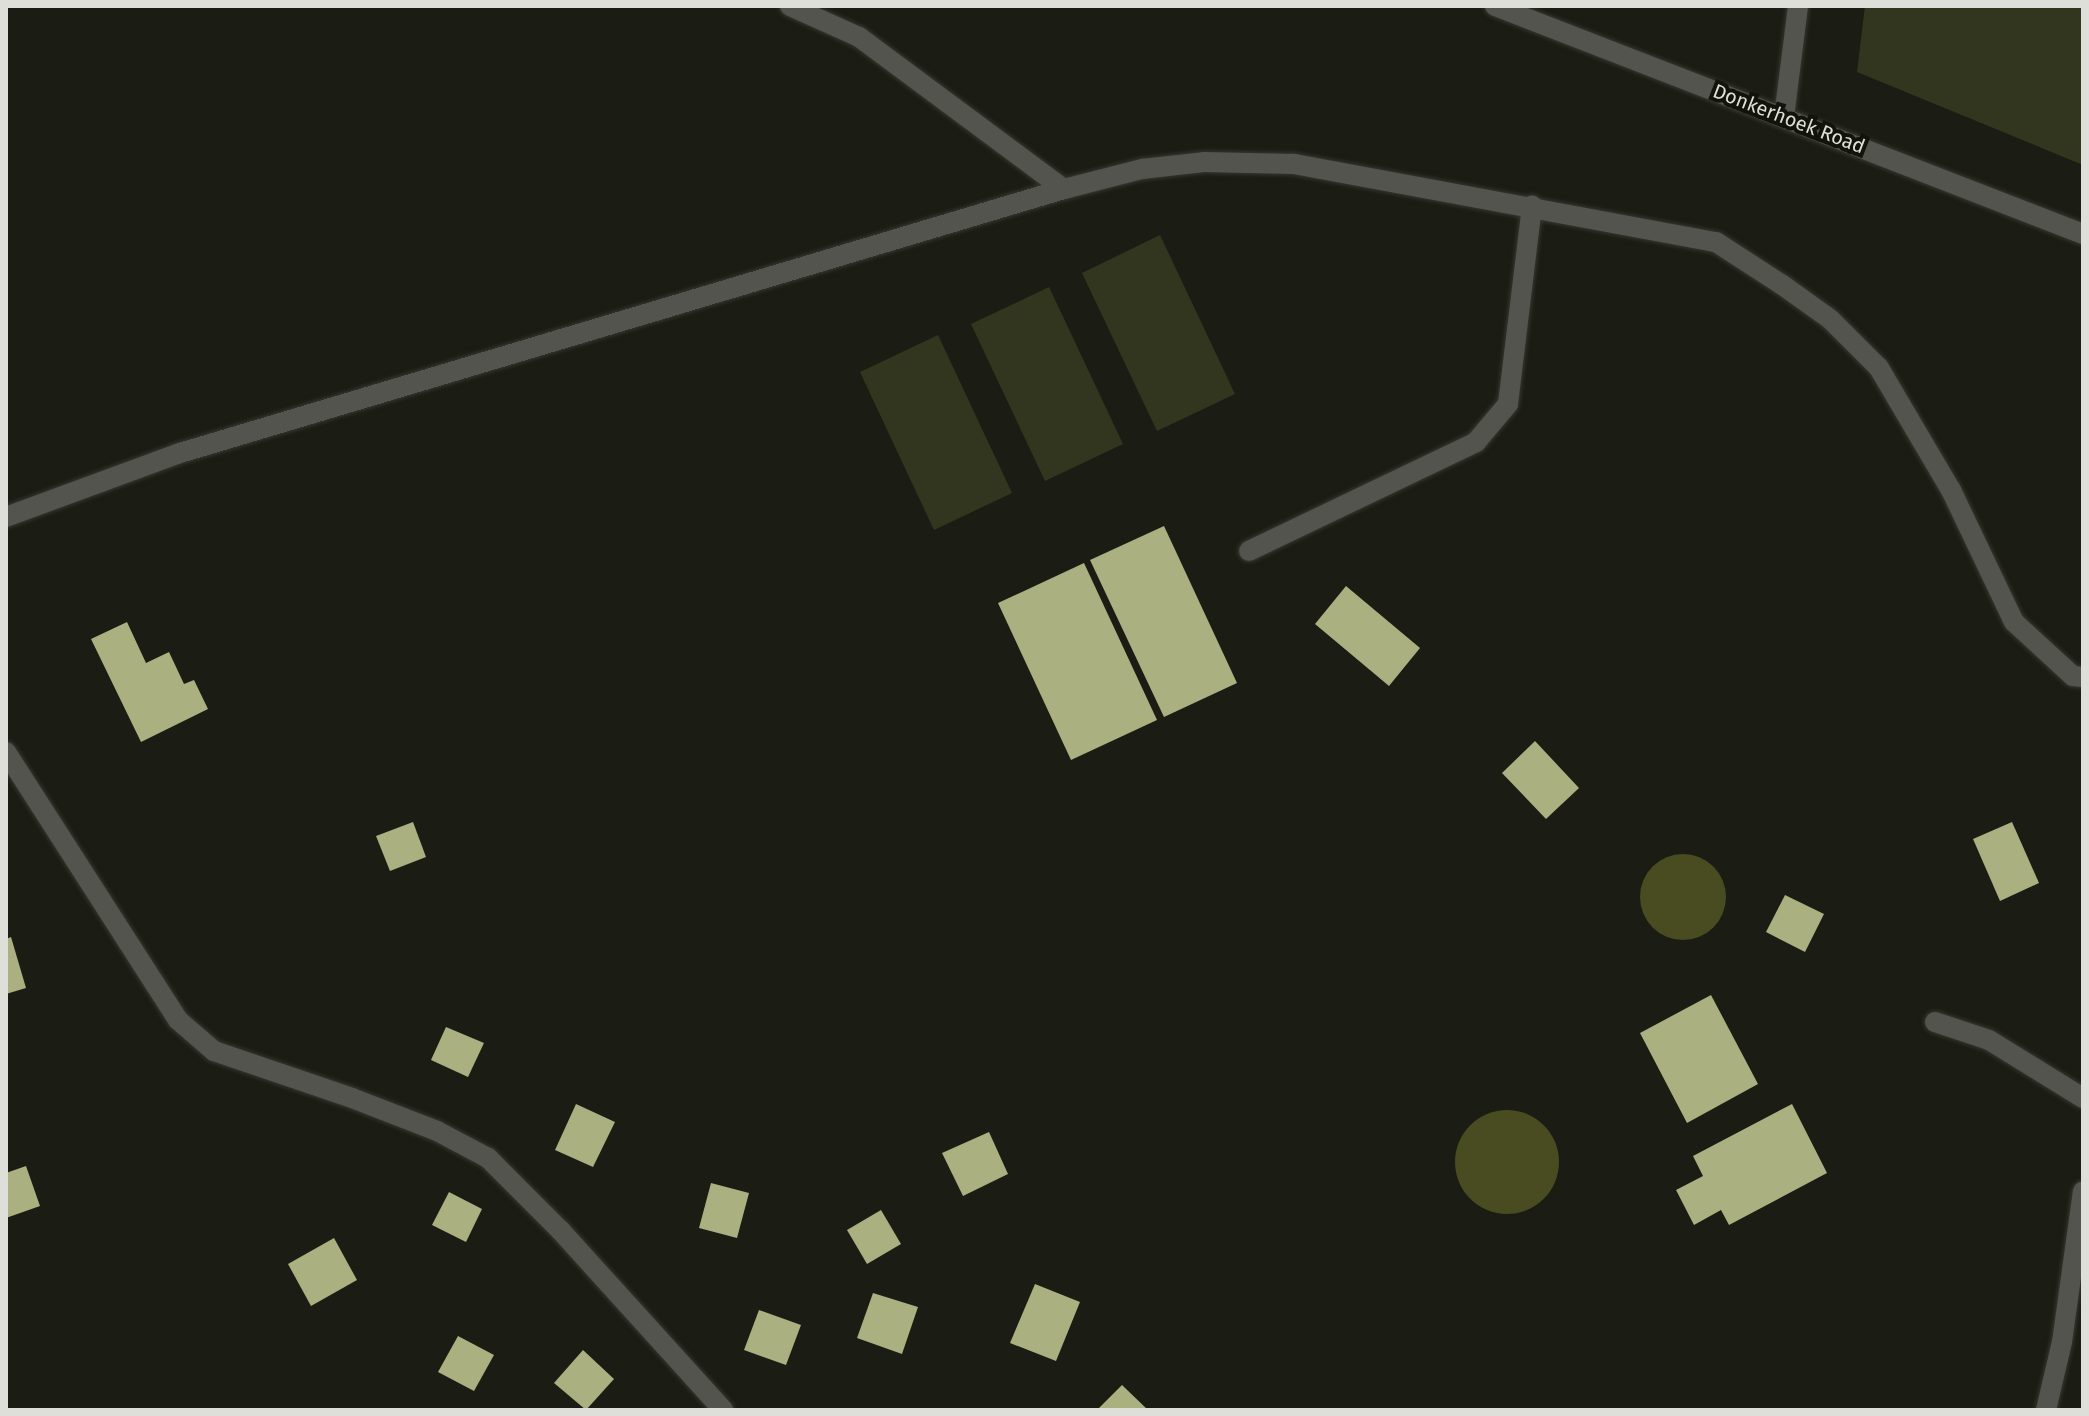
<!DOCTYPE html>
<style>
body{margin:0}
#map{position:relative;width:2089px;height:1416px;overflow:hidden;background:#1b1c13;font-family:"Fira Sans",sans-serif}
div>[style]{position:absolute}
.green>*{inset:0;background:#33361e}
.water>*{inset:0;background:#494c21}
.round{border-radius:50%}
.building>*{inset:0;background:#abb081}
.roads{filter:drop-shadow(0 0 2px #36372f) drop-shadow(0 0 2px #36372f)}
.lane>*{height:20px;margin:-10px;padding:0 10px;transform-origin:10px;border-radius:10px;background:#54544f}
.street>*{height:20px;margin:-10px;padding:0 10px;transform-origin:10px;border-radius:10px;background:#54544f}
span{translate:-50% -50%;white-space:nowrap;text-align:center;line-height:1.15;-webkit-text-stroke:8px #12130a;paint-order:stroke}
.street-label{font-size:20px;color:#dedfd9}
.frame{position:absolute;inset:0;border:8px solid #dedfd9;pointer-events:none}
</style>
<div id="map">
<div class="green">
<div style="clip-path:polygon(1865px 6px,2083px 6px,2083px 165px,1857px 72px)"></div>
<div style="clip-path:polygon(1160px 235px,1235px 394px,1157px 431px,1082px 273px)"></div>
<div style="clip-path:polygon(1049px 287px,1123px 444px,1045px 481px,971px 324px)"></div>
<div style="clip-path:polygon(938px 335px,1012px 493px,934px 530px,860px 372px)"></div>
</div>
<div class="water">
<div class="round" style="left:1640px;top:854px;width:86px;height:86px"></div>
<div class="round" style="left:1455px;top:1110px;width:104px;height:104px"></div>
</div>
<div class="building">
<div style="clip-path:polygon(1164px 526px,1237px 683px,1164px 717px,1090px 560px)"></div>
<div style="clip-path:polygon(1084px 563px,1157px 720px,1071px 760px,998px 603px)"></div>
<div style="clip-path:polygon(1346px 586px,1420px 648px,1389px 686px,1315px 624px)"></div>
<div style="clip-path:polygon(127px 622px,146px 663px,169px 652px,184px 684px,194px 680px,208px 709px,141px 742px,91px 639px)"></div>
<div style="clip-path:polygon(1535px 741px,1579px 788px,1546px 819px,1502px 773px)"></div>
<div style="clip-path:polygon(413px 822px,426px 857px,390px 871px,376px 836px)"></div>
<div style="clip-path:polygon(2012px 822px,2039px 883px,2000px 901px,1973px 839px)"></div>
<div style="clip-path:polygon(1785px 895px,1824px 914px,1805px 952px,1766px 932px)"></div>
<div style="clip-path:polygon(11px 937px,26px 988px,6px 994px,6px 939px)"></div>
<div style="clip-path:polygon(1711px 995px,1758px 1084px,1687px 1123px,1640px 1033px)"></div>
<div style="clip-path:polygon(446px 1027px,484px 1043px,468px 1077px,431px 1060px)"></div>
<div style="clip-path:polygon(576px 1104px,615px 1122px,593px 1167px,555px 1150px)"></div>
<div style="clip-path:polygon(1792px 1104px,1827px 1173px,1729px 1225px,1721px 1210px,1694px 1225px,1676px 1190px,1703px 1176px,1693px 1156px)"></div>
<div style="clip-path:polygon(989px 1132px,1008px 1174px,963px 1196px,942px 1153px)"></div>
<div style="clip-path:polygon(26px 1166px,40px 1206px,6px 1218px,6px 1173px)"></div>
<div style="clip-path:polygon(711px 1183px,749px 1193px,737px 1238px,699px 1228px)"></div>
<div style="clip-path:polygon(449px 1192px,482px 1209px,466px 1242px,432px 1225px)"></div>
<div style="clip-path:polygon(881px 1210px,901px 1244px,867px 1264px,847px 1230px)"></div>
<div style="clip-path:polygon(334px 1238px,357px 1280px,311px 1306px,288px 1264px)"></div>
<div style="clip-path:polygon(1035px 1284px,1080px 1302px,1056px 1361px,1010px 1343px)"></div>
<div style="clip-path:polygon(873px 1293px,918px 1307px,902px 1354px,857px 1338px)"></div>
<div style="clip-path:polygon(759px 1310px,801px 1325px,786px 1365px,744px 1350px)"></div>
<div style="clip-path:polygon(458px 1336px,494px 1355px,474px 1391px,438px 1372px)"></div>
<div style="clip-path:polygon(583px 1350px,614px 1379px,586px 1410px,554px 1383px)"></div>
<div style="clip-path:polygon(1122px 1385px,1148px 1410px,1097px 1410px)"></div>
</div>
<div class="roads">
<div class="lane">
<div style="left:1249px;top:551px;width:252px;rotate:-25.6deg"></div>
<div style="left:1476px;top:442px;width:50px;rotate:-49.9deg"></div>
<div style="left:1508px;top:404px;width:200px;rotate:-83.1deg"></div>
</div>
<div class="street">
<div style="left:790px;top:6px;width:76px;rotate:24.2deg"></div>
<div style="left:859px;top:37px;width:255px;rotate:36.6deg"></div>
<div style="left:1495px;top:6px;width:631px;rotate:21.19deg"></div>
<div style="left:1784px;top:117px;width:112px;rotate:-82.8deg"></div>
<div style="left:6px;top:517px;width:185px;rotate:-20.2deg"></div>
<div style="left:180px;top:453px;width:923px;rotate:-16.63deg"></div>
<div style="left:1064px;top:189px;width:81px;rotate:-14.4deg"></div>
<div style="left:1142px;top:169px;width:62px;rotate:-6.4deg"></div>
<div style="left:1204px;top:162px;width:90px;rotate:1.3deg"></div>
<div style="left:1294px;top:164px;width:429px;rotate:10.5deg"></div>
<div style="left:1716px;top:242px;width:77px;rotate:32.9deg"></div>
<div style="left:1781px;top:284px;width:60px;rotate:35.5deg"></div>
<div style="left:1830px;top:319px;width:69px;rotate:45deg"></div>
<div style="left:1879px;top:368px;width:142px;rotate:59.5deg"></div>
<div style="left:1951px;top:490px;width:146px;rotate:64.5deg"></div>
<div style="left:2014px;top:622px;width:80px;rotate:42.5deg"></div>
<div style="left:2073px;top:676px;width:10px;rotate:6deg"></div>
<div style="left:6px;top:752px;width:318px;rotate:57.3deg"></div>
<div style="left:178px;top:1020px;width:48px;rotate:40.7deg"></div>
<div style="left:214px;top:1051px;width:146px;rotate:18.8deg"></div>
<div style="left:352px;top:1098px;width:91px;rotate:21.2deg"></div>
<div style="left:437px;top:1131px;width:58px;rotate:27.9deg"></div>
<div style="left:488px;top:1158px;width:102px;rotate:45deg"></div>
<div style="left:560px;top:1230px;width:243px;rotate:47.8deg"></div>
<div style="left:1935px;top:1022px;width:57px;rotate:18.4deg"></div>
<div style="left:1989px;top:1040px;width:110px;rotate:31.7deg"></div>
<div style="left:2046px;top:1410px;width:70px;rotate:-76.8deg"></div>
<div style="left:2062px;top:1342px;width:152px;rotate:-82.1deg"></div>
</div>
</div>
<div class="street-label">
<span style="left:1789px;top:119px;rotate:21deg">Donkerhoek Road</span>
</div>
<div class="frame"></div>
</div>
